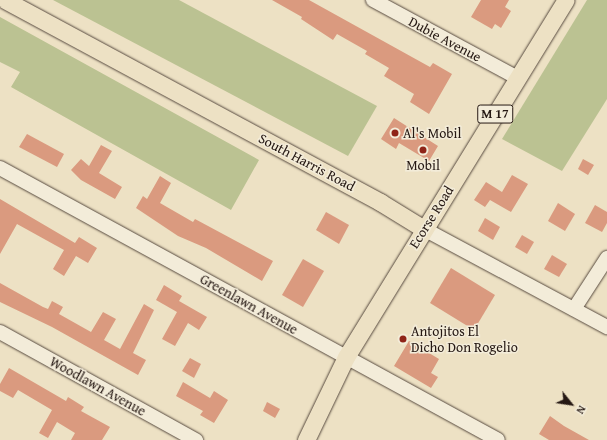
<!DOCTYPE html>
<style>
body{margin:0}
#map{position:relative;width:607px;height:440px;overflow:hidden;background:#ede1c4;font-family:"Gentium Book Plus",serif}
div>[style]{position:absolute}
.green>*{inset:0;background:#bbc292}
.building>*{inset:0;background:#da9a7f}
.roads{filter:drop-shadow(0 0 1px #574a3f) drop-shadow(0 0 1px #574a3f)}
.minor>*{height:14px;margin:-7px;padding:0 7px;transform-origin:7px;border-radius:7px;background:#f3ecd9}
.major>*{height:17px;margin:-8.5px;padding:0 8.5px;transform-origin:8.5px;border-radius:8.5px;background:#ede1c4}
.dots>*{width:11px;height:11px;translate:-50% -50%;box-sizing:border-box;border:2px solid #f3ecd9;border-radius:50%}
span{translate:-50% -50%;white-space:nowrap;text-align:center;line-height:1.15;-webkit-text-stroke:3px #f3ecd9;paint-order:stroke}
.shield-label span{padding:1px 3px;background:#f3ecd9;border:1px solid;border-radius:3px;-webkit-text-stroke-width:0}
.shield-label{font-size:13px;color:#251813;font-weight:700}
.street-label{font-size:14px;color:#251813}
.poi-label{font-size:14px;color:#251813}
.left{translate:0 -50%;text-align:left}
.north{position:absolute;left:551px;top:384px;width:40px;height:40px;-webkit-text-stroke:3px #f3ecd9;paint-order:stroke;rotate:120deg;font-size:11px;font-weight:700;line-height:16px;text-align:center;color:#251813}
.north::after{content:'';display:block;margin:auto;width:14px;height:18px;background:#251813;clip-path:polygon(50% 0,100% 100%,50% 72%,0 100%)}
</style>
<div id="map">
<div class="green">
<div style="clip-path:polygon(53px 0,179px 0,377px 106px,348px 156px)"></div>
<div style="clip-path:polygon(587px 0,607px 0,607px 99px,562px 171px,502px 139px)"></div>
<div style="clip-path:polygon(0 17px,259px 160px,231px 210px,11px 87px,20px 72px,0 62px)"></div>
</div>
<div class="building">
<div style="clip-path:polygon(272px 0,309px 0,430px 67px,433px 63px,452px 74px,429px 114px,410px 102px,414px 94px,384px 76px,389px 68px,365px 54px,367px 51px,337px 34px,333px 40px,301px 19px,302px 17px)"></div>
<div style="clip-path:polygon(481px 0,509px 0,505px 7px,511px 11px,501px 28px,495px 24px,492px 29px,471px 17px)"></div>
<div style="clip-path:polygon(394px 118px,438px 146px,429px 161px,399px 143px,396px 149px,381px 139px)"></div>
<div style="clip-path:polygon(27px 134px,64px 154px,57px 167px,19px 147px)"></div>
<div style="clip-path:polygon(101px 145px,112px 151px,99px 173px,122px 187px,115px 199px,81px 180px,71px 170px,81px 159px,89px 166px)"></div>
<div style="clip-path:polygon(583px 159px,594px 165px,588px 175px,578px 169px)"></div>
<div style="clip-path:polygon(512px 175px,528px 184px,511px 212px,490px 200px,485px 207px,474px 200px,486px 182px,502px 192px)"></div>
<div style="clip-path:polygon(160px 176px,171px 183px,160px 203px,193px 222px,195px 219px,273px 261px,262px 281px,206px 248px,178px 236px,136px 208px,143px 196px,147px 199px)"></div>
<div style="clip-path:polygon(0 199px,75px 243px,79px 237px,97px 248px,88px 263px,76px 256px,64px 276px,53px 269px,64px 250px,17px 224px,0 254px)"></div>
<div style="clip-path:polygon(558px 203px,575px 214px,565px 231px,548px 221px)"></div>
<div style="clip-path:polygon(595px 205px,607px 212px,607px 223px,602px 232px,585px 223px)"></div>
<div style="clip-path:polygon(326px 212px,349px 225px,339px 244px,316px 230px)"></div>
<div style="clip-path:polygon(485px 218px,500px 227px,493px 240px,478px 231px)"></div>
<div style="clip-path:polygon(522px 235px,534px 242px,527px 254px,515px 247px)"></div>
<div style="clip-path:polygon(552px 255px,567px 264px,559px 277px,544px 269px)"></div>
<div style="clip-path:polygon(303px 259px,324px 271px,303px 307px,282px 295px)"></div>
<div style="clip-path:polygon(451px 268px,495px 295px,474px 330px,430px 303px)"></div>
<div style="clip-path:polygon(0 283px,43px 307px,48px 309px,52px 301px,63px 307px,59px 314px,91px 332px,103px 312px,116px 319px,104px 340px,120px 349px,144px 304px,154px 310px,133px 353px,146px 360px,138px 375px,52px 327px,0 302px)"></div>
<div style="clip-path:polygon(164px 285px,182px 296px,179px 301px,207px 317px,199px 330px,188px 323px,175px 346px,162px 339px,177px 312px,156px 300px)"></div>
<div style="clip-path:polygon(409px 341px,439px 359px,431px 373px,438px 377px,431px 388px,394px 366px)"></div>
<div style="clip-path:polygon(190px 358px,201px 364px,194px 378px,182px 371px)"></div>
<div style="clip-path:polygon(9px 368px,66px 401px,68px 397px,84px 407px,81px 411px,110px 427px,102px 440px,71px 440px,75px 433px,57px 422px,48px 438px,39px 433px,52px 410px,18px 390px,13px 398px,0 391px,0 384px)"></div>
<div style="clip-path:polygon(183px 382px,210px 398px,214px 391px,228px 400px,214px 423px,200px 415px,203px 411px,176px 396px)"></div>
<div style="clip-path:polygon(267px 402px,280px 409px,275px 418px,263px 411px)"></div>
<div style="clip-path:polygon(550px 416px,564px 426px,589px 440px,549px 440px,539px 434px)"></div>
</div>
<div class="roads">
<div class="minor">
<div style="left:373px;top:0;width:165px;rotate:28.3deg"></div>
<div style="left:0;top:168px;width:567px;rotate:28.64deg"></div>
<div style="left:424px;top:229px;width:208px;rotate:28.2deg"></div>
<div style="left:574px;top:309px;width:61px;rotate:-57.1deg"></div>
<div style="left:0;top:332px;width:224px;rotate:28.9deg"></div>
</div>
<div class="major">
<div style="left:5px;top:0;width:426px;rotate:28.3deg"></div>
<div style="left:380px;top:202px;width:52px;rotate:31.5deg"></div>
<div style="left:306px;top:440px;width:92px;rotate:-64.3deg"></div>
<div style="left:346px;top:357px;width:419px;rotate:-58.4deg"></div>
</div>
</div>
<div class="dots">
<div style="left:395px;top:133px;background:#8f2418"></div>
<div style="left:423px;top:150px;background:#8f2418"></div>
<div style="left:403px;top:339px;background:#8f2418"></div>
</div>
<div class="shield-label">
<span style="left:495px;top:114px">M 17</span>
</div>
<div class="street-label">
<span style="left:445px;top:39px;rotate:28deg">Dubie Avenue</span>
<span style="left:307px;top:162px;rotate:28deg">South Harris Road</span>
<span style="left:431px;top:217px;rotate:-58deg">Ecorse Road</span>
<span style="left:249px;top:304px;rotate:29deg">Greenlawn Avenue</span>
<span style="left:98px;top:386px;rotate:29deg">Woodlawn Avenue</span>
</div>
<div class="poi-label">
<span class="left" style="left:403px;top:133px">Al's Mobil</span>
<span style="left:423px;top:165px">Mobil</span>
<span class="left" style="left:411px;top:339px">Antojitos El<br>Dicho Don Rogelio</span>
</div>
<div class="north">N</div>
</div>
